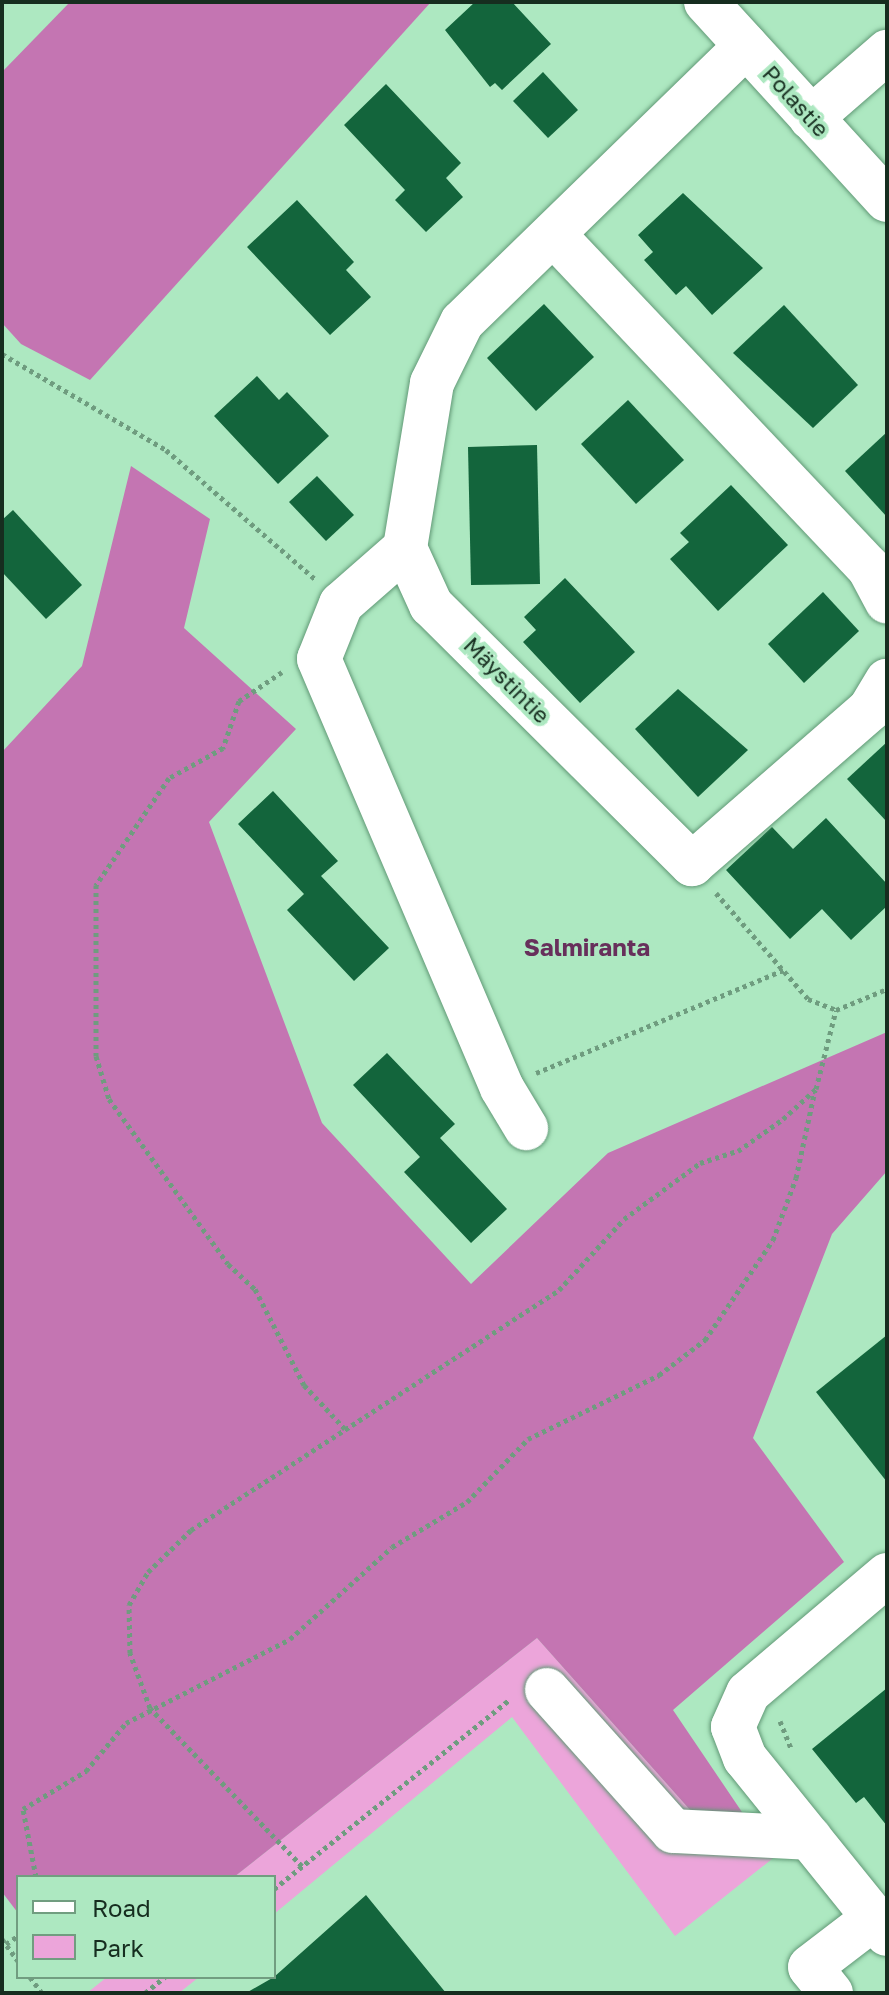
<!DOCTYPE html>
<meta charset="utf-8">
<style>
body{margin:0}
#map{position:relative;width:889px;height:1995px;overflow:hidden;background:#ade8c1;font-family:"Golos Text",sans-serif}
div>[style]{position:absolute}
.green>*{inset:0;background:#eca5da}
.forest>*{inset:0;background:#c475b2}
.building>*{inset:0;background:#13653c}
.path>*{height:5px;margin-top:-2.5px;transform-origin:0;background:repeating-linear-gradient(90deg,#6f9c7f 0 4px,transparent 0 8px)}
.roads{filter:drop-shadow(0 0 2px #619976) drop-shadow(0 0 2px #619976)}
.minor>*{height:44px;margin:-22px;padding:0 22px;transform-origin:22px;border-radius:22px;background:#fff}
span{translate:-50% -50%;white-space:nowrap;text-align:center;line-height:1.15;-webkit-text-stroke:8px #ade8c1;paint-order:stroke}
.street-label{font-size:22px;color:#162d1f}
.neighbourhood-label{font-size:24px;color:#672f5b;font-weight:700}
.frame{position:absolute;inset:0;border:4px solid #162d1f;pointer-events:none}
.legend{position:absolute;left:16px;top:1875px;width:260px;height:104px;box-sizing:border-box;background:#ade8c1;border:2px solid #719d80;margin:0;padding:10px 14px;list-style:none;font-size:24px;color:#162d1f}
.legend li{display:flex;align-items:center;gap:16px;height:40px}
.legend b{width:40px;border:2px solid #719d80}
</style>
<div id="map">
<div class="green">
<div style="clip-path:polygon(537px 1638px,691px 1811px,777px 1855px,675px 1936px,512px 1717px,274px 1914px,274px 1877px,234px 1877px)"></div>
<div style="clip-path:polygon(107px 1977px,199px 1977px,179px 1993px,87px 1993px)"></div>
</div>
<div class="forest">
<div style="clip-path:polygon(70px 2px,431px 2px,90px 380px,21px 344px,2px 323px,2px 72px)"></div>
<div style="clip-path:polygon(131px 466px,210px 519px,184px 628px,296px 729px,209px 822px,322px 1123px,471px 1284px,608px 1153px,887px 1032px,887px 1171px,832px 1234px,753px 1438px,844px 1562px,673px 1710px,744px 1815px,691px 1811px,537px 1638px,234px 1877px,18px 1877px,18px 1913px,2px 1892px,2px 752px,82px 666px)"></div>
</div>
<div class="building">
<div style="clip-path:polygon(475px 2px,512px 2px,551px 44px,502px 90px,495px 83px,490px 87px,445px 30px)"></div>
<div style="clip-path:polygon(543px 72px,578px 110px,548px 138px,513px 101px)"></div>
<div style="clip-path:polygon(386px 84px,461px 163px,446px 178px,463px 197px,426px 232px,395px 200px,405px 190px,344px 125px)"></div>
<div style="clip-path:polygon(683px 193px,763px 268px,712px 315px,686px 286px,676px 295px,644px 260px,653px 252px,638px 235px)"></div>
<div style="clip-path:polygon(297px 200px,354px 262px,346px 270px,371px 297px,330px 335px,247px 247px)"></div>
<div style="clip-path:polygon(544px 304px,594px 357px,536px 411px,487px 358px)"></div>
<div style="clip-path:polygon(784px 305px,858px 385px,813px 428px,733px 353px)"></div>
<div style="clip-path:polygon(257px 376px,279px 400px,287px 392px,329px 436px,278px 484px,214px 416px)"></div>
<div style="clip-path:polygon(628px 400px,684px 460px,636px 504px,581px 444px)"></div>
<div style="clip-path:polygon(887px 432px,887px 517px,845px 471px)"></div>
<div style="clip-path:polygon(537px 445px,540px 584px,471px 585px,468px 447px)"></div>
<div style="clip-path:polygon(317px 476px,354px 515px,326px 541px,289px 502px)"></div>
<div style="clip-path:polygon(731px 485px,788px 545px,718px 611px,670px 559px,689px 542px,680px 533px)"></div>
<div style="clip-path:polygon(13px 510px,82px 585px,46px 619px,2px 572px,2px 520px)"></div>
<div style="clip-path:polygon(565px 578px,635px 652px,580px 703px,523px 642px,536px 630px,524px 617px)"></div>
<div style="clip-path:polygon(823px 592px,859px 631px,804px 683px,768px 644px)"></div>
<div style="clip-path:polygon(678px 689px,748px 750px,698px 797px,635px 729px)"></div>
<div style="clip-path:polygon(887px 742px,887px 822px,847px 779px)"></div>
<div style="clip-path:polygon(273px 791px,338px 861px,321px 876px,389px 948px,354px 981px,287px 910px,304px 894px,238px 824px)"></div>
<div style="clip-path:polygon(826px 818px,887px 884px,887px 906px,851px 940px,822px 909px,790px 939px,726px 870px,772px 827px,793px 849px)"></div>
<div style="clip-path:polygon(387px 1053px,455px 1124px,440px 1138px,507px 1209px,471px 1243px,404px 1172px,420px 1157px,353px 1085px)"></div>
<div style="clip-path:polygon(887px 1335px,887px 1482px,816px 1392px)"></div>
<div style="clip-path:polygon(887px 1688px,887px 1826px,864px 1797px,856px 1803px,812px 1749px)"></div>
<div style="clip-path:polygon(366px 1895px,446px 1993px,246px 1993px,274px 1977px)"></div>
</div>
<div class="path">
<div style="left:2px;top:354px;width:190px;rotate:30.3deg"></div>
<div style="left:166px;top:450px;width:197px;rotate:40.9deg"></div>
<div style="left:282px;top:672px;width:52px;rotate:146deg"></div>
<div style="left:239px;top:701px;width:50px;rotate:108.8deg"></div>
<div style="left:223px;top:748px;width:62px;rotate:150.9deg"></div>
<div style="left:169px;top:778px;width:130px;rotate:124.3deg"></div>
<div style="left:96px;top:885px;width:171px;rotate:90deg"></div>
<div style="left:96px;top:1056px;width:45px;rotate:73.2deg"></div>
<div style="left:109px;top:1099px;width:203px;rotate:54.2deg"></div>
<div style="left:228px;top:1264px;width:37px;rotate:43deg"></div>
<div style="left:255px;top:1289px;width:108px;rotate:63deg"></div>
<div style="left:304px;top:1385px;width:60px;rotate:47deg"></div>
<div style="left:716px;top:893px;width:140px;rotate:49deg"></div>
<div style="left:808px;top:999px;width:30px;rotate:21deg"></div>
<div style="left:836px;top:1010px;width:55px;rotate:-22.4deg"></div>
<div style="left:536px;top:1073px;width:268px;rotate:-22.6deg"></div>
<div style="left:780px;top:1721px;width:29px;rotate:68deg"></div>
<div style="left:302px;top:1866px;width:219px;rotate:-133.9deg"></div>
<div style="left:150px;top:1708px;width:59px;rotate:-110deg"></div>
<div style="left:130px;top:1653px;width:48px;rotate:-91.2deg"></div>
<div style="left:129px;top:1605px;width:38px;rotate:-60deg"></div>
<div style="left:148px;top:1572px;width:60px;rotate:-44.3deg"></div>
<div style="left:191px;top:1530px;width:439px;rotate:-33.1deg"></div>
<div style="left:559px;top:1290px;width:96px;rotate:-47.5deg"></div>
<div style="left:624px;top:1219px;width:94px;rotate:-36.4deg"></div>
<div style="left:700px;top:1163px;width:40px;rotate:-18deg"></div>
<div style="left:738px;top:1151px;width:55px;rotate:-35.4deg"></div>
<div style="left:783px;top:1119px;width:45px;rotate:-42.3deg"></div>
<div style="left:816px;top:1089px;width:81px;rotate:-75.8deg"></div>
<div style="left:36px;top:1877px;width:69px;rotate:-100.8deg"></div>
<div style="left:23px;top:1809px;width:74px;rotate:-31.1deg"></div>
<div style="left:86px;top:1771px;width:62px;rotate:-50.2deg"></div>
<div style="left:126px;top:1723px;width:184px;rotate:-27.1deg"></div>
<div style="left:290px;top:1639px;width:137px;rotate:-42deg"></div>
<div style="left:392px;top:1547px;width:87px;rotate:-31deg"></div>
<div style="left:467px;top:1502px;width:88px;rotate:-45.9deg"></div>
<div style="left:528px;top:1439px;width:146px;rotate:-26deg"></div>
<div style="left:659px;top:1375px;width:58px;rotate:-37.3deg"></div>
<div style="left:705px;top:1340px;width:121px;rotate:-55.8deg"></div>
<div style="left:773px;top:1240px;width:66px;rotate:-69.6deg"></div>
<div style="left:796px;top:1178px;width:90px;rotate:-77.8deg"></div>
<div style="left:274px;top:1889px;width:302px;rotate:-38.8deg"></div>
<div style="left:2px;top:1939px;width:27px;rotate:54deg"></div>
<div style="left:6px;top:1944px;width:14px;rotate:-34deg"></div>
<div style="left:30px;top:1977px;width:20px;rotate:53deg"></div>
<div style="left:145px;top:1993px;width:26px;rotate:-39deg"></div>
</div>
<div class="roads">
<div class="minor">
<div style="left:706px;top:2px;width:268px;rotate:47.6deg"></div>
<div style="left:746px;top:46px;width:396px;rotate:135.8deg"></div>
<div style="left:462px;top:322px;width:68px;rotate:116.2deg"></div>
<div style="left:432px;top:383px;width:167px;rotate:99.3deg"></div>
<div style="left:405px;top:548px;width:63px;rotate:65.5deg"></div>
<div style="left:431px;top:605px;width:368px;rotate:44.8deg"></div>
<div style="left:692px;top:864px;width:236px;rotate:-41deg"></div>
<div style="left:870px;top:709px;width:33px;rotate:-59deg"></div>
<div style="left:811px;top:118px;width:101px;rotate:-41deg"></div>
<div style="left:555px;top:236px;width:457px;rotate:46.6deg"></div>
<div style="left:869px;top:568px;width:38px;rotate:62deg"></div>
<div style="left:405px;top:548px;width:85px;rotate:138.8deg"></div>
<div style="left:341px;top:604px;width:59px;rotate:111.8deg"></div>
<div style="left:319px;top:659px;width:466px;rotate:66.9deg"></div>
<div style="left:502px;top:1088px;width:47px;rotate:59deg"></div>
<div style="left:887px;top:1575px;width:182px;rotate:139.7deg"></div>
<div style="left:748px;top:1693px;width:37px;rotate:114deg"></div>
<div style="left:733px;top:1727px;width:33px;rotate:69deg"></div>
<div style="left:745px;top:1758px;width:226px;rotate:51.1deg"></div>
<div style="left:547px;top:1690px;width:189px;rotate:48.2deg"></div>
<div style="left:673px;top:1831px;width:137px;rotate:2.9deg"></div>
<div style="left:831px;top:1993px;width:33px;rotate:-129deg"></div>
<div style="left:810px;top:1967px;width:81px;rotate:-37.4deg"></div>
</div>
</div>
<div class="street-label">
<span style="left:796px;top:101px;rotate:48deg">Polastie</span>
<span style="left:507px;top:680px;rotate:45deg">Mäystintie</span>
</div>
<div class="neighbourhood-label">
<span style="left:587px;top:947px">Salmiranta</span>
</div>
<div class="frame"></div>
<ul class="legend">
<li><b style="height:10px;background:#fff"></b>Road</li>
<li><b style="height:22px;background:#eca5da"></b>Park</li>
</ul>
</div>
